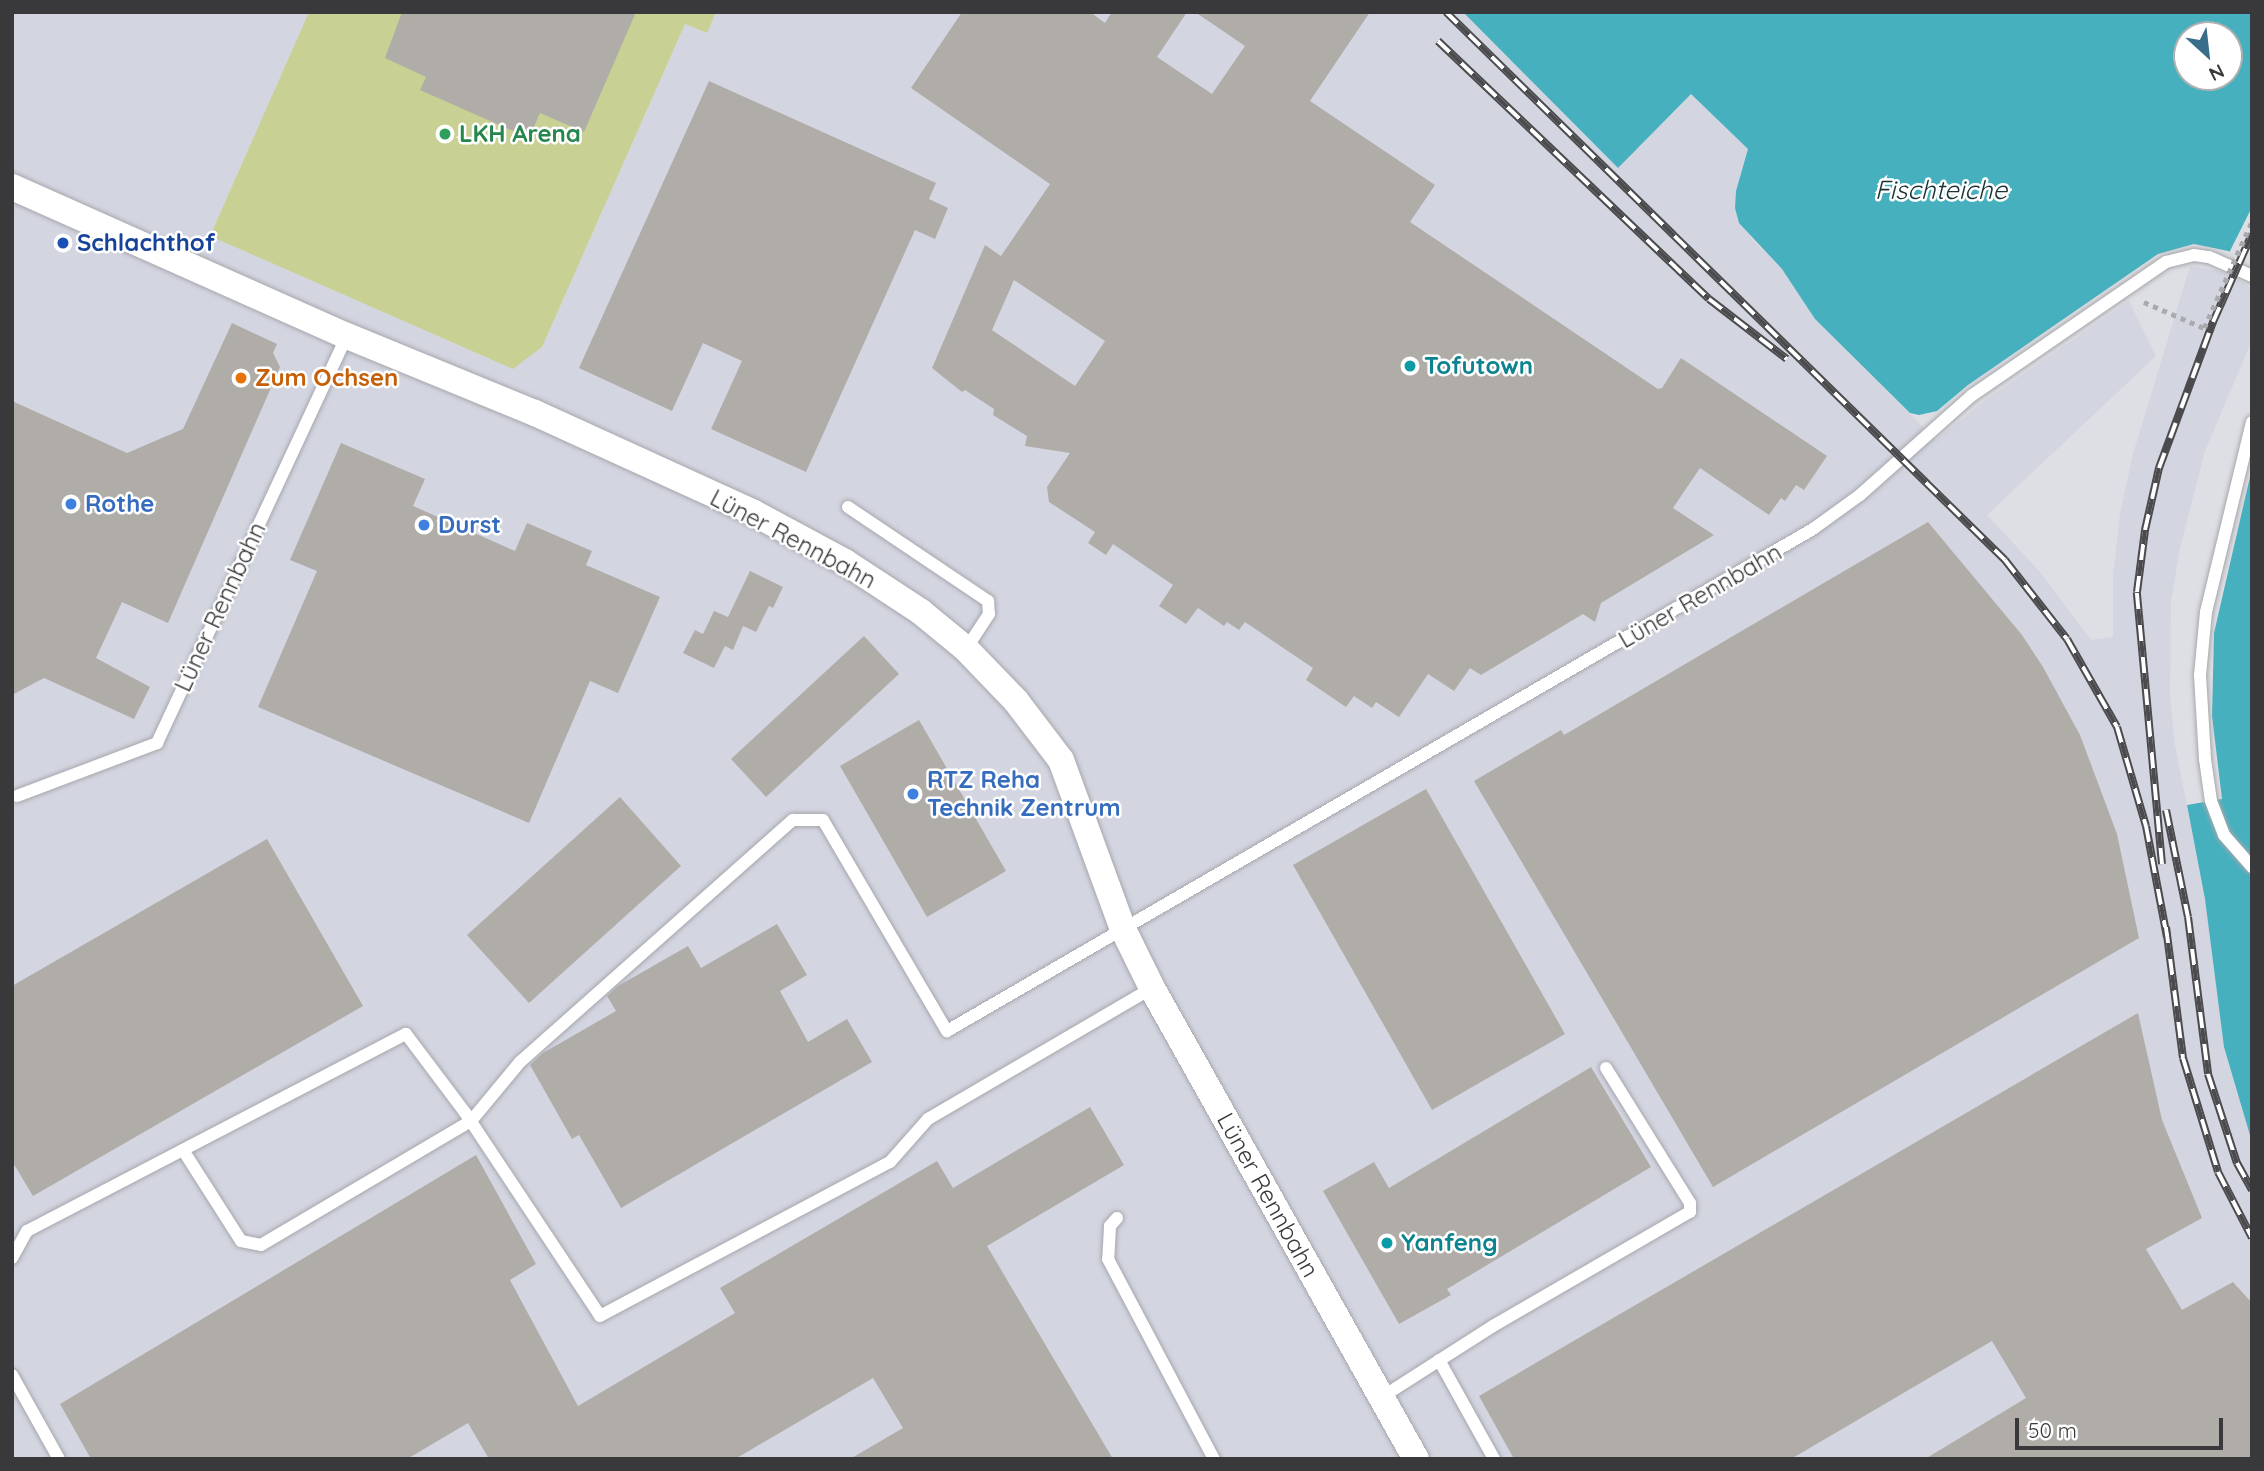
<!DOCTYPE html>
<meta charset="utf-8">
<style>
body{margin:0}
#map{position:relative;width:2264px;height:1471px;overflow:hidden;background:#dedfe4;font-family:Quicksand,sans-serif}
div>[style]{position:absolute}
.built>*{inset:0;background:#d3d5e1}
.green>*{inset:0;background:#c8d093}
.water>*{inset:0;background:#46b0bf}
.pier>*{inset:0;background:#dedfe4}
.building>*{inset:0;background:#b0ada9}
.path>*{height:4.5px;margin-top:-2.25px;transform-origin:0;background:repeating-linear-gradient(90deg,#a9aaae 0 5px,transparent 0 10px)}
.roads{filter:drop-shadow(0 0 2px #a6a7ac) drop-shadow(0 0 2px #a6a7ac)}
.service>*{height:12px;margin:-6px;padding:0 6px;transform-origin:6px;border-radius:6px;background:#fff}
.minor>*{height:26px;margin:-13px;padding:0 13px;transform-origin:13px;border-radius:13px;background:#fff}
.rail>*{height:8px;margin-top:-4px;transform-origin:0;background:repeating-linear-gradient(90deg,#fff 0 16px,#4b4b4d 0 32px);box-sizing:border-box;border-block:2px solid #4b4b4d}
.path-bridge>*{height:4.5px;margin-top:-2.25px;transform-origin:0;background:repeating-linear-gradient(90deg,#a9aaae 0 5px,transparent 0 10px)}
.dots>*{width:19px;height:19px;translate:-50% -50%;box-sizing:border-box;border:4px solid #fff;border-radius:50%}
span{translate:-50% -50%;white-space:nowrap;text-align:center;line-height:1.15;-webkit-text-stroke:5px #fff;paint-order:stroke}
.leisure-label{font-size:24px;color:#27864d;font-weight:700}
.left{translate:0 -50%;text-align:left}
.transit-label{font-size:24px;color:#164399;font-weight:700}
.culture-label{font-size:24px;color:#0d838f;font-weight:700}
.food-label{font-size:24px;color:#c56008;font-weight:700}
.shop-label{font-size:24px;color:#366cbe;font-weight:700}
.street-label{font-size:24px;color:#39393b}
.water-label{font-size:26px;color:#1b3337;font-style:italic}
.frame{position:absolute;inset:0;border:14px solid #39393b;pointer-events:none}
.north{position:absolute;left:2173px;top:21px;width:70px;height:70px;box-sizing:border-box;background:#fff;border:2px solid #b0b0b1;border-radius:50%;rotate:153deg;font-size:19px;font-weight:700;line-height:28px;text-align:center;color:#39393b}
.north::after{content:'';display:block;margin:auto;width:24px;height:32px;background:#386e89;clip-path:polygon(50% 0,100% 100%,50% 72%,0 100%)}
.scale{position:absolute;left:2015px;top:1418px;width:208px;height:32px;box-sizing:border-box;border:4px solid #39393b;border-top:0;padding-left:9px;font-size:21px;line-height:24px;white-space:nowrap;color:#39393b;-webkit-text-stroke:5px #fff;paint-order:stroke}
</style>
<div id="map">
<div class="built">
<div style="clip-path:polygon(12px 12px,309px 12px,210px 236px,513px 369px,542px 347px,685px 24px,706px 33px,716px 12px,1463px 12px,1617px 167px,1691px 94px,1748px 149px,1736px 191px,1750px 237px,1782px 269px,1815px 319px,1936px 440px,1983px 402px,2129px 301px,2156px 356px,1987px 515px,2040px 572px,2091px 640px,2113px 637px,2113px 576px,2120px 514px,2133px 454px,2190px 266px,2220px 271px,2244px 283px,2252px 290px,2252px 340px,2205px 451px,2180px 548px,2171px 601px,2170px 697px,2175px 745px,2205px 899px,2224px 1047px,2252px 1142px,2252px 1459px,12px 1459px)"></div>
</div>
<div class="green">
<div style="clip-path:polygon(309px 12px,716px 12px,707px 33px,685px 24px,542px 347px,513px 369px,210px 236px)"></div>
</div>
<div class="water">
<div style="clip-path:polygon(evenodd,1463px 12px,2252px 12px,2252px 262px,2228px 251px,2194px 244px,2158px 254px,1968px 385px,1937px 411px,1919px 415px,1910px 413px,1815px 319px,1782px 269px,1739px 223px,1735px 208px,1736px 191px,1748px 149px,1691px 94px,1618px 168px,1463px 12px,2187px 35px,2229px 35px,2229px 77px,2187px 77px,2187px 35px)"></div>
<div style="clip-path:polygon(2252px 468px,2252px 1142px,2224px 1047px,2205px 899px,2187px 805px,2222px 799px,2212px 716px,2214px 633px)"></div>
</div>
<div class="pier">
<div style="clip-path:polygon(2252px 207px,2252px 263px,2251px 265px,2228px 255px)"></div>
</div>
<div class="building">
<div style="clip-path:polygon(402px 12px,636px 12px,584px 132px,540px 113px,529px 138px,420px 90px,426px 77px,385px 58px)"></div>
<div style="clip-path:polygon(evenodd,962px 12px,1090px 12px,1105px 23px,1112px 12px,1187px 12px,1157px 57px,1212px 94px,1245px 46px,1195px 12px,1370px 12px,1310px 101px,1435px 185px,1410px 222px,1658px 389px,1662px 388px,1681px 358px,1827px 456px,1804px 490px,1796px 485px,1785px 501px,1781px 498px,1769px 515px,1700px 468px,1673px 508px,1714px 535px,1601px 603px,1595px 622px,1583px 614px,1481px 675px,1470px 668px,1454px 691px,1428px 674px,1399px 717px,1376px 702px,1372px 708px,1354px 696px,1346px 707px,1306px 680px,1313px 668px,1245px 622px,1239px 630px,1227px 622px,1224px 626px,1198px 608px,1186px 624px,1159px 606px,1173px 585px,1113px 544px,1106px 555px,1088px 543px,1095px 532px,1049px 502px,1047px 487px,1070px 453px,1025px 446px,1027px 436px,993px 415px,994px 409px,965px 390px,962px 392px,932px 368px,985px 245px,1001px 256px,1050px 184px,911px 88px,962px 12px,1014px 280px,1105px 341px,1075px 386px,992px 330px,1014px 280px)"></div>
<div style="clip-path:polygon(709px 81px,936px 183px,929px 199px,948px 208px,935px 239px,915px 230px,806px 472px,711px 429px,742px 361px,703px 343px,672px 411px,579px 368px)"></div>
<div style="clip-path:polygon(232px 323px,277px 344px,273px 353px,280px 367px,168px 623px,122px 602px,96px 658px,150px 687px,134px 719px,44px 678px,12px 695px,12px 401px,127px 453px,183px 429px)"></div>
<div style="clip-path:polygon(341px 443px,425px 479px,413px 506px,515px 551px,527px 523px,592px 551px,586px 565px,660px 597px,618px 693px,590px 681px,529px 823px,258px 707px,317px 571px,290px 560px)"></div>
<div style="clip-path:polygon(1928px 522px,2022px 635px,2043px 667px,2080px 735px,2117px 834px,2139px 938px,1713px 1187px,1474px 781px,1561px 730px,1564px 735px)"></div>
<div style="clip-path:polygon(750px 571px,783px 587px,773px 608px,769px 606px,756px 632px,743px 626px,733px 650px,725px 646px,714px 668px,683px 653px,695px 630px,703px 634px,714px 611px,728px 617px)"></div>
<div style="clip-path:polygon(864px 636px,899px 674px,766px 797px,731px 759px)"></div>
<div style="clip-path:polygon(919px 720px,1006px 871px,927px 917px,840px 766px)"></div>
<div style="clip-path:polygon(1426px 789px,1565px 1034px,1432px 1110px,1293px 865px)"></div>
<div style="clip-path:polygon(620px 797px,681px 866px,529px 1003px,467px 935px)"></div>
<div style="clip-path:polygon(267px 839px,363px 1006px,33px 1196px,12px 1161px,12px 986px)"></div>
<div style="clip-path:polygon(777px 924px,807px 975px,780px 991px,808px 1042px,847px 1019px,872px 1062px,621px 1208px,579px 1135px,572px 1139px,530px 1065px,543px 1053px,616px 1011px,607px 996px,618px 986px,688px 946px,701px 968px)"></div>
<div style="clip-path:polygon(2138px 1013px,2162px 1120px,2202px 1218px,2146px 1249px,2182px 1310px,2233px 1282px,2252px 1303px,2252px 1459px,1925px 1459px,2026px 1398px,1992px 1341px,1791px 1459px,1514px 1459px,1479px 1396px)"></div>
<div style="clip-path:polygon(1591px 1067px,1651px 1167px,1447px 1289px,1451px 1295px,1399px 1324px,1323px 1191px,1374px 1162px,1389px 1188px)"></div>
<div style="clip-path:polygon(1090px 1107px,1124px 1165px,987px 1246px,1113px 1459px,850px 1459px,903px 1428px,873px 1378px,735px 1459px,489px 1459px,468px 1423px,407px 1459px,91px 1459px,60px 1404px,476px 1155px,536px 1264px,510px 1280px,578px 1406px,735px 1313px,720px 1288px,937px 1161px,953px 1188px)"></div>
</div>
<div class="path">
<div style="left:2144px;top:302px;width:65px;rotate:23.4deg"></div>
</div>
<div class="roads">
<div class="service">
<div style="left:2252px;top:422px;width:195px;rotate:103.6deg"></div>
<div style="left:2206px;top:612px;width:63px;rotate:95.4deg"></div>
<div style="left:2200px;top:675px;width:84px;rotate:86.6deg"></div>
<div style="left:2205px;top:759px;width:42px;rotate:81.9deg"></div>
<div style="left:2211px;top:801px;width:36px;rotate:69deg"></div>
<div style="left:2224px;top:835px;width:43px;rotate:48.8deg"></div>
<div style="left:848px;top:507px;width:169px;rotate:33.9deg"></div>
<div style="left:988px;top:601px;width:13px;rotate:86deg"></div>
<div style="left:989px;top:614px;width:42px;rotate:123.3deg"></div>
<div style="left:17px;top:796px;width:150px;rotate:-20.7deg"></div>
<div style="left:157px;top:743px;width:449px;rotate:-65deg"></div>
<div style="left:183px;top:1150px;width:108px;rotate:57.5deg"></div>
<div style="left:241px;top:1241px;width:20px;rotate:11deg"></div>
<div style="left:261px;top:1245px;width:244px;rotate:-30.6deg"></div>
<div style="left:471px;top:1121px;width:77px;rotate:-50.3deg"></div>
<div style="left:520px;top:1062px;width:365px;rotate:-41.6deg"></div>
<div style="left:793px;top:820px;width:30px"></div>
<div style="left:823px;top:820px;width:245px;rotate:59.6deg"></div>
<div style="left:947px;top:1031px;width:1001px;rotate:-30.1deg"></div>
<div style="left:1813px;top:529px;width:58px;rotate:-35.9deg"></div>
<div style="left:1860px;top:495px;width:149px;rotate:-41.7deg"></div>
<div style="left:1971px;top:396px;width:237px;rotate:-34.5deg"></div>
<div style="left:2166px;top:262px;width:29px;rotate:-14deg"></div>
<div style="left:2194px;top:255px;width:15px;rotate:8deg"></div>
<div style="left:2209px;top:257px;width:47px;rotate:23.8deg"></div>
<div style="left:1117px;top:1218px;width:11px;rotate:131deg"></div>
<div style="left:1110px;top:1226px;width:33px;rotate:93deg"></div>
<div style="left:1108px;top:1259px;width:226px;rotate:62.1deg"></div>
<div style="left:12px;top:1258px;width:31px;rotate:-61deg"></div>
<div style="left:27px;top:1231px;width:427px;rotate:-27.5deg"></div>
<div style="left:406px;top:1034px;width:100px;rotate:53.1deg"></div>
<div style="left:466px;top:1114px;width:242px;rotate:56.4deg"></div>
<div style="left:600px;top:1316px;width:328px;rotate:-28deg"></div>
<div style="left:890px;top:1162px;width:57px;rotate:-48.5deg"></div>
<div style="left:928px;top:1119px;width:259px;rotate:-30.3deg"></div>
<div style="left:1439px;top:1360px;width:113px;rotate:60.9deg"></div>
<div style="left:12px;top:1375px;width:96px;rotate:60.8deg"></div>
<div style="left:1382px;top:1397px;width:132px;rotate:-32.6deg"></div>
<div style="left:1493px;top:1326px;width:228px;rotate:-30.1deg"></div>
<div style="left:1690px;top:1212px;width:9px;rotate:-90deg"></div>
<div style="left:1690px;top:1203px;width:159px;rotate:-121.9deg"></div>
</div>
<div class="minor">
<div style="left:12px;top:187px;width:367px;rotate:24deg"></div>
<div style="left:347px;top:336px;width:203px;rotate:22.3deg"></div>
<div style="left:535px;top:413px;width:239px;rotate:24.5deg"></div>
<div style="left:752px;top:512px;width:106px;rotate:28.3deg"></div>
<div style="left:845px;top:562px;width:91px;rotate:33.3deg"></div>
<div style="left:921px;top:612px;width:58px;rotate:39.4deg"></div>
<div style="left:966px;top:649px;width:72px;rotate:46.1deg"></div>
<div style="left:1016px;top:701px;width:74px;rotate:52.7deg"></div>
<div style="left:1061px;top:760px;width:180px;rotate:69.9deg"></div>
<div style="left:1123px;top:929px;width:66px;rotate:63.8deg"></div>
<div style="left:1152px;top:988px;width:540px;rotate:60.73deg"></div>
</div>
</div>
<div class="rail">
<div style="left:1446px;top:12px;width:783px;rotate:44.43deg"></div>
<div style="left:2005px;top:560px;width:100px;rotate:51.9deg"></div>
<div style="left:2067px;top:639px;width:101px;rotate:60.4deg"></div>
<div style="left:2117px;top:727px;width:103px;rotate:73.7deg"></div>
<div style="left:2146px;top:826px;width:113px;rotate:79.3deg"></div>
<div style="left:1438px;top:41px;width:374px;rotate:43.6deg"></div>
<div style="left:1709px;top:299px;width:98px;rotate:37.6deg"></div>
<div style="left:2166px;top:810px;width:109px;rotate:78.4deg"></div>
<div style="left:2188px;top:917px;width:158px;rotate:82.7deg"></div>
<div style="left:2208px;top:1074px;width:94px;rotate:72deg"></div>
<div style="left:2237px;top:1163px;width:31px;rotate:61deg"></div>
<div style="left:2162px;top:864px;width:273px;rotate:-95.3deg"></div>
<div style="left:2137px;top:592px;width:63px;rotate:-82.6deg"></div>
<div style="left:2145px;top:530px;width:64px;rotate:-77.3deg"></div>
<div style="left:2159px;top:468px;width:156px;rotate:-69.7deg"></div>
<div style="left:2213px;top:322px;width:96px;rotate:-66.1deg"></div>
<div style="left:2166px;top:927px;width:132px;rotate:82.6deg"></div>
<div style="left:2183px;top:1058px;width:119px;rotate:72.9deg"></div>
<div style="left:2218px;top:1172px;width:74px;rotate:62.7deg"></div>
</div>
<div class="path-bridge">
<div style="left:2204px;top:328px;width:117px;rotate:-65.8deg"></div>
</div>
<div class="dots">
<div style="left:445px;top:134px;background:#2e9e5b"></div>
<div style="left:63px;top:243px;background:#1a4fb4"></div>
<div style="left:1410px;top:366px;background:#0f9aa8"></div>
<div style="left:241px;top:378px;background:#e8710a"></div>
<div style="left:71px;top:504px;background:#3f7fe0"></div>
<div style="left:424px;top:525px;background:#3f7fe0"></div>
<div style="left:913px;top:794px;background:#3f7fe0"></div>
<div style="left:1387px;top:1243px;background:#0f9aa8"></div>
</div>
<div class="leisure-label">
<span class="left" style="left:459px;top:134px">LKH Arena</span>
</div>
<div class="transit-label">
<span class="left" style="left:77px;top:243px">Schlachthof</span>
</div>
<div class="culture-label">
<span class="left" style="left:1424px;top:366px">Tofutown</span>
<span class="left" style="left:1401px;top:1243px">Yanfeng</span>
</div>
<div class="food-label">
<span class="left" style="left:255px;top:378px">Zum Ochsen</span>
</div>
<div class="shop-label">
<span class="left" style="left:85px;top:504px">Rothe</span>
<span class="left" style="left:438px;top:525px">Durst</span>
<span class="left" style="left:927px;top:794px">RTZ Reha<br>Technik Zentrum</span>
</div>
<div class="street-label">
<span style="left:793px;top:539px;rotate:28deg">Lüner Rennbahn</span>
<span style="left:1700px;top:596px;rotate:-30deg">Lüner Rennbahn</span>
<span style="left:220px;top:607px;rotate:-65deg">Lüner Rennbahn</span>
<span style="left:1268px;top:1195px;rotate:61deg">Lüner Rennbahn</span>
</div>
<div class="water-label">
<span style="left:1941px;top:190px">Fischteiche</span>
</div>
<div class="frame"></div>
<div class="north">N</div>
<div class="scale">50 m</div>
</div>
